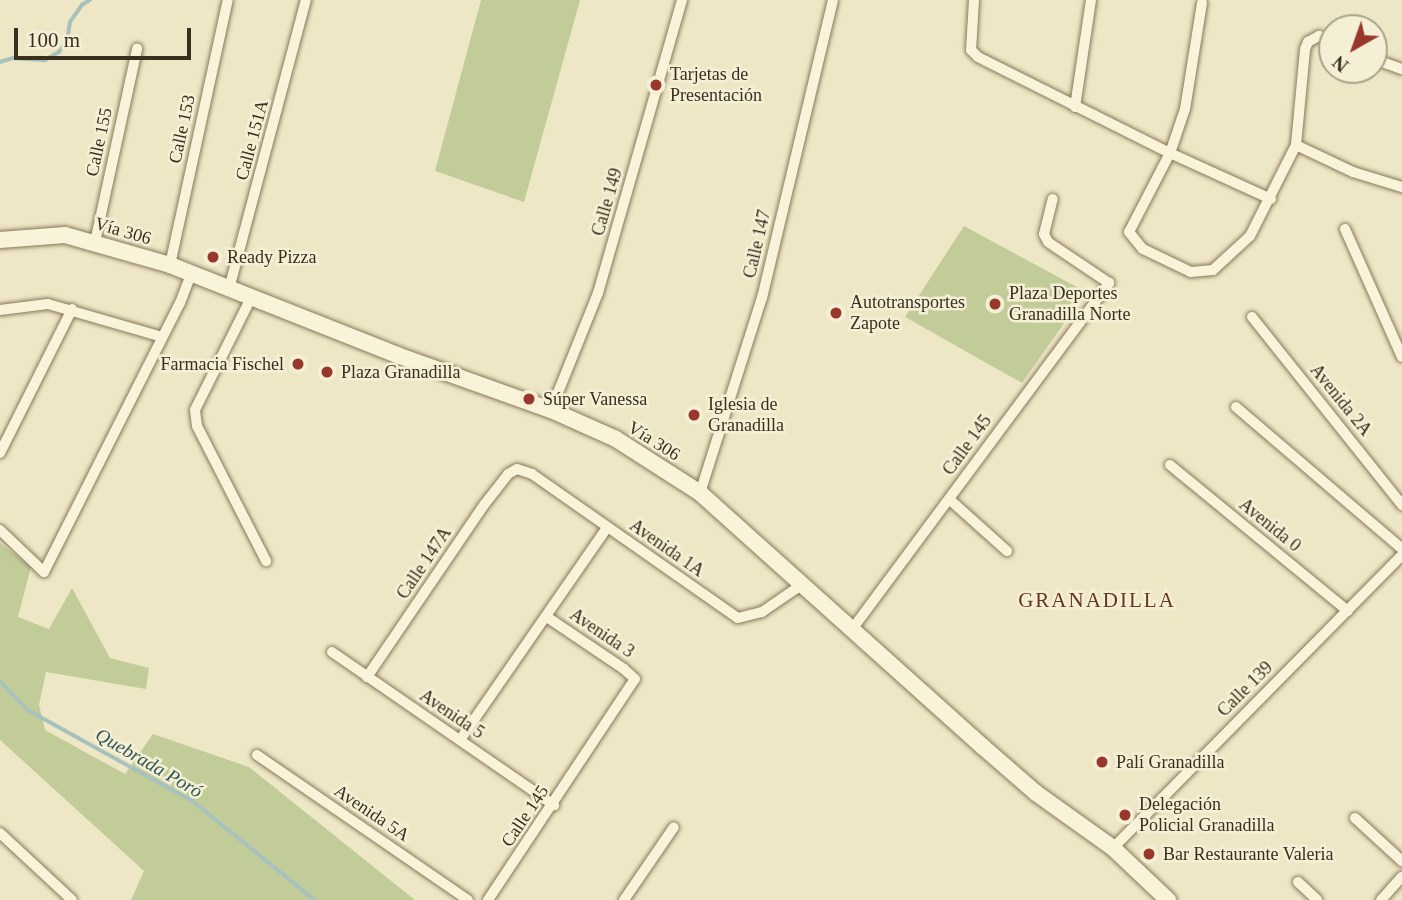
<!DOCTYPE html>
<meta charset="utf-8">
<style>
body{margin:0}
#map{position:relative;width:1402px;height:900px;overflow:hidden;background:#eee7c6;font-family:Georgia,serif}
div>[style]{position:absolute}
.green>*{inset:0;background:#c1cc99}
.stream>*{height:3.5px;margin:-1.75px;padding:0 1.75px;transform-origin:1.75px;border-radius:1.75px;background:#a7c2bd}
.roads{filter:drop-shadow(0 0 2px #89795b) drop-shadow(0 0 2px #89795b)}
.street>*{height:10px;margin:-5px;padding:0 5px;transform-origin:5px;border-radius:5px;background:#f9f3d9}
.secondary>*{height:16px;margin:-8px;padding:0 8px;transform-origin:8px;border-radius:8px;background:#f9f3d9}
.dots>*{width:19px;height:19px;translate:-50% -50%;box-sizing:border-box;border:4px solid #f5f0d5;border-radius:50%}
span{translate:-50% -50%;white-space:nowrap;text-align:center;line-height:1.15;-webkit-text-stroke:5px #f5f0d5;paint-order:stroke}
.poi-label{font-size:18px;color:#3a2f1f}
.left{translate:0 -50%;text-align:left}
.right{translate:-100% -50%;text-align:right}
.street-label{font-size:18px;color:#3a2f1f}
.water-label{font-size:19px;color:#2f5759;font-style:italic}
.quarter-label{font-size:21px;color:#66361f;letter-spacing:2px}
.north{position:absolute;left:1318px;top:14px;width:70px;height:70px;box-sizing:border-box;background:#f5f0d5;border:2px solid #aaa38c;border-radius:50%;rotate:220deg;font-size:19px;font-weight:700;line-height:28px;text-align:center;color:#3a2f1f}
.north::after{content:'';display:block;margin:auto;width:24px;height:32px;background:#98372c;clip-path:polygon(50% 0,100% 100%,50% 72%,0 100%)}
.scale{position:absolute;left:14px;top:28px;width:177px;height:32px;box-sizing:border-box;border:4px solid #3a2f1f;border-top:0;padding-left:9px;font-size:21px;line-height:24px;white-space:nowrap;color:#3a2f1f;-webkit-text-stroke:5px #f5f0d5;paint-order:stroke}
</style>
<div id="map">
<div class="green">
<div style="clip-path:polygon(481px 0,580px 0,524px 202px,435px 171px)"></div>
<div style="clip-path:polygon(964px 226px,1086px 292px,1022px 383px,905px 317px)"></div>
<div style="clip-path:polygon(0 543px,31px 567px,18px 617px,49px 629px,72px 588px,110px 658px,149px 668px,146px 689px,46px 672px,39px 705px,45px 730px,125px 774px,153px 734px,249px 767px,415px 900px,131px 900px,144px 871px,0 740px)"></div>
</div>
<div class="stream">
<div style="left:0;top:62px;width:14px;rotate:-17deg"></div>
<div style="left:13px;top:58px;width:32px;rotate:4deg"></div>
<div style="left:45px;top:60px;width:16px;rotate:-30deg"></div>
<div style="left:59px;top:52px;width:14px;rotate:-54deg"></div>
<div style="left:67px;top:41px;width:19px;rotate:-81deg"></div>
<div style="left:70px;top:22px;width:21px;rotate:-55deg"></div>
<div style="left:82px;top:5px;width:9px;rotate:-32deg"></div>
<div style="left:0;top:681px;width:40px;rotate:46deg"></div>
<div style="left:28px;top:710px;width:190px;rotate:29deg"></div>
<div style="left:194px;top:802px;width:156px;rotate:39deg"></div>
</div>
<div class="roads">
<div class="street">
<div style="left:974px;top:0;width:50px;rotate:93.4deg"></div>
<div style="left:971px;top:50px;width:10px;rotate:45deg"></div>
<div style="left:978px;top:57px;width:215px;rotate:26.6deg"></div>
<div style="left:1170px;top:153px;width:111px;rotate:24.5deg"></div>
<div style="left:1202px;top:3px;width:107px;rotate:99.1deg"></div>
<div style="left:1185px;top:109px;width:46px;rotate:108.8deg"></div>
<div style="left:1170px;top:153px;width:89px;rotate:117.4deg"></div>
<div style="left:1129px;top:232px;width:22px;rotate:51deg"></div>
<div style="left:1143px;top:249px;width:53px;rotate:25.6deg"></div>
<div style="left:1191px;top:272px;width:22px;rotate:-5deg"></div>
<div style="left:1213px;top:270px;width:50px;rotate:-42.6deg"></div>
<div style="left:1250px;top:236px;width:102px;rotate:-63.2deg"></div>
<div style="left:1296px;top:145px;width:96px;rotate:-84.6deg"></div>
<div style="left:1305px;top:49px;width:8px;rotate:-67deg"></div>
<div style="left:1308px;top:42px;width:13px;rotate:-29deg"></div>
<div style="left:1319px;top:36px;width:14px;rotate:25deg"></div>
<div style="left:1374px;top:59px;width:30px;rotate:20deg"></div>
<div style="left:1075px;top:107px;width:108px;rotate:-81.5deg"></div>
<div style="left:1296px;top:145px;width:63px;rotate:25.3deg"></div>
<div style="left:1353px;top:172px;width:51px;rotate:17deg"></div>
<div style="left:1345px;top:229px;width:140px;rotate:66deg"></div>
<div style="left:95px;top:242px;width:198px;rotate:-77.7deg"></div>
<div style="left:170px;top:265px;width:271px;rotate:-77.7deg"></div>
<div style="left:229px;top:289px;width:299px;rotate:-75.1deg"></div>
<div style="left:251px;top:298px;width:125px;rotate:116.6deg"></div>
<div style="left:195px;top:410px;width:16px;rotate:83deg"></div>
<div style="left:197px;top:426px;width:152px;rotate:62.9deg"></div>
<div style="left:0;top:310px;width:48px;rotate:-7.1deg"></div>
<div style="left:48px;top:304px;width:119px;rotate:16.1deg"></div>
<div style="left:1252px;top:317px;width:241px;rotate:51.4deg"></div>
<div style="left:1236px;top:407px;width:218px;rotate:40.5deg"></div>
<div style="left:551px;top:410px;width:126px;rotate:-68.1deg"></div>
<div style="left:598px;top:293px;width:305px;rotate:-74deg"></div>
<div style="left:0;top:453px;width:161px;rotate:-63.4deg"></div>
<div style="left:1170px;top:465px;width:230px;rotate:39.4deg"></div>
<div style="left:700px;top:493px;width:205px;rotate:-72.4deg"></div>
<div style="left:762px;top:298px;width:306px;rotate:-76.6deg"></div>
<div style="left:949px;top:499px;width:78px;rotate:41.9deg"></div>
<div style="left:0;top:530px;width:61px;rotate:43.7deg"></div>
<div style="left:44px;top:572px;width:301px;rotate:-63.2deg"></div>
<div style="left:180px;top:303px;width:30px;rotate:-69deg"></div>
<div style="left:853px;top:628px;width:430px;rotate:-53.4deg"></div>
<div style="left:1109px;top:283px;width:73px;rotate:-146.1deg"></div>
<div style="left:1048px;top:242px;width:9px;rotate:-117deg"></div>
<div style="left:1044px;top:234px;width:36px;rotate:-76deg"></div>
<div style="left:332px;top:652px;width:270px;rotate:34.6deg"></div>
<div style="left:367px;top:677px;width:208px;rotate:-55.8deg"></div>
<div style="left:484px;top:505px;width:39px;rotate:-52deg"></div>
<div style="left:508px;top:474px;width:10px;rotate:-29deg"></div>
<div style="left:517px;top:469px;width:16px;rotate:18deg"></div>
<div style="left:532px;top:474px;width:251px;rotate:35deg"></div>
<div style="left:738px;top:618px;width:25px;rotate:-14deg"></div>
<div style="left:762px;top:612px;width:51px;rotate:-34.6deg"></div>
<div style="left:460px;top:740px;width:258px;rotate:-55.3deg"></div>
<div style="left:257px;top:755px;width:256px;rotate:34.5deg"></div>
<div style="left:1355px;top:818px;width:64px;rotate:42.5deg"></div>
<div style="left:0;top:833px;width:98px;rotate:42.9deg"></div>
<div style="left:1113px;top:848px;width:412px;rotate:-45.4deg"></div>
<div style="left:1298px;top:882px;width:26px;rotate:43deg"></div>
<div style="left:488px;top:900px;width:265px;rotate:-56.4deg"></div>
<div style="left:635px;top:679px;width:15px;rotate:-138deg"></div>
<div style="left:624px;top:669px;width:93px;rotate:-146deg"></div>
<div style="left:624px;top:900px;width:88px;rotate:-55.6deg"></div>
<div style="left:1381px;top:900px;width:31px;rotate:-48deg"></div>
</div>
<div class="secondary">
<div style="left:0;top:240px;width:65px;rotate:-4.4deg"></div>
<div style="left:65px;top:235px;width:109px;rotate:15.9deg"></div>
<div style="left:170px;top:265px;width:244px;rotate:21.6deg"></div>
<div style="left:397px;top:355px;width:164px;rotate:19.7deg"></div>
<div style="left:551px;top:410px;width:71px;rotate:24deg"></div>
<div style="left:616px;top:439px;width:100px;rotate:32.7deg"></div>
<div style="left:700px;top:493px;width:379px;rotate:41.9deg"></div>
<div style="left:982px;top:746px;width:72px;rotate:41deg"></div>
<div style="left:1036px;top:793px;width:95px;rotate:35.5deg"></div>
<div style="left:1113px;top:848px;width:76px;rotate:43.4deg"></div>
</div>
</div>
<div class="dots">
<div style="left:656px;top:85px;background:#98372c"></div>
<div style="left:213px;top:257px;background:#98372c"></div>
<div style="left:995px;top:304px;background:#98372c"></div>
<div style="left:836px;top:313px;background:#98372c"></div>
<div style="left:298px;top:364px;background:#98372c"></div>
<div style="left:327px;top:372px;background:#98372c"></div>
<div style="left:529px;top:399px;background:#98372c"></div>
<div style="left:694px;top:415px;background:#98372c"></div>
<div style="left:1102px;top:762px;background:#98372c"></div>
<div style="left:1125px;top:815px;background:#98372c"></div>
<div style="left:1149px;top:854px;background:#98372c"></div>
</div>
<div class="poi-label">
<span class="left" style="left:670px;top:85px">Tarjetas de<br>Presentación</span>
<span class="left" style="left:227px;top:257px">Ready Pizza</span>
<span class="left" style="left:1009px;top:304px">Plaza Deportes<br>Granadilla Norte</span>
<span class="left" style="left:850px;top:313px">Autotransportes<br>Zapote</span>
<span class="right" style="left:284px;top:364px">Farmacia Fischel</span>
<span class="left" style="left:341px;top:372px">Plaza Granadilla</span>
<span class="left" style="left:543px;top:399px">Súper Vanessa</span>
<span class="left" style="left:708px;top:415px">Iglesia de<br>Granadilla</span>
<span class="left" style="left:1116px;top:762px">Palí Granadilla</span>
<span class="left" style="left:1139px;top:815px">Delegación<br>Policial Granadilla</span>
<span class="left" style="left:1163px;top:854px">Bar Restaurante Valeria</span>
</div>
<div class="street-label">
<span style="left:182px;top:129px;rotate:-78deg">Calle 153</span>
<span style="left:252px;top:140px;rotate:-75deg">Calle 151A</span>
<span style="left:99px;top:142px;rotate:-78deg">Calle 155</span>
<span style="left:607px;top:202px;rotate:-74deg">Calle 149</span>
<span style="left:123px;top:231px;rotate:16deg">Vía 306</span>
<span style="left:757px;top:244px;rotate:-77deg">Calle 147</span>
<span style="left:1341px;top:400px;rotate:51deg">Avenida 2A</span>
<span style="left:654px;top:441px;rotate:32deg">Vía 306</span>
<span style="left:967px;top:445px;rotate:-54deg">Calle 145</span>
<span style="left:1270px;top:525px;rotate:39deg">Avenida 0</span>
<span style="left:667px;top:548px;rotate:35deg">Avenida 1A</span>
<span style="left:424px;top:563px;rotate:-56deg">Calle 147A</span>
<span style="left:602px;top:633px;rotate:34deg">Avenida 3</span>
<span style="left:1245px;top:689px;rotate:-45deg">Calle 139</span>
<span style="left:452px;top:714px;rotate:34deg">Avenida 5</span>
<span style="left:372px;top:813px;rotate:34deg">Avenida 5A</span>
<span style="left:525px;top:816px;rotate:-56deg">Calle 145</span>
</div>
<div class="water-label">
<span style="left:149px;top:763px;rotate:30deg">Quebrada Poró</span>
</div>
<div class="quarter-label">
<span style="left:1097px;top:600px">GRANADILLA</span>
</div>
<div class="north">N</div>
<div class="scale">100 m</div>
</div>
